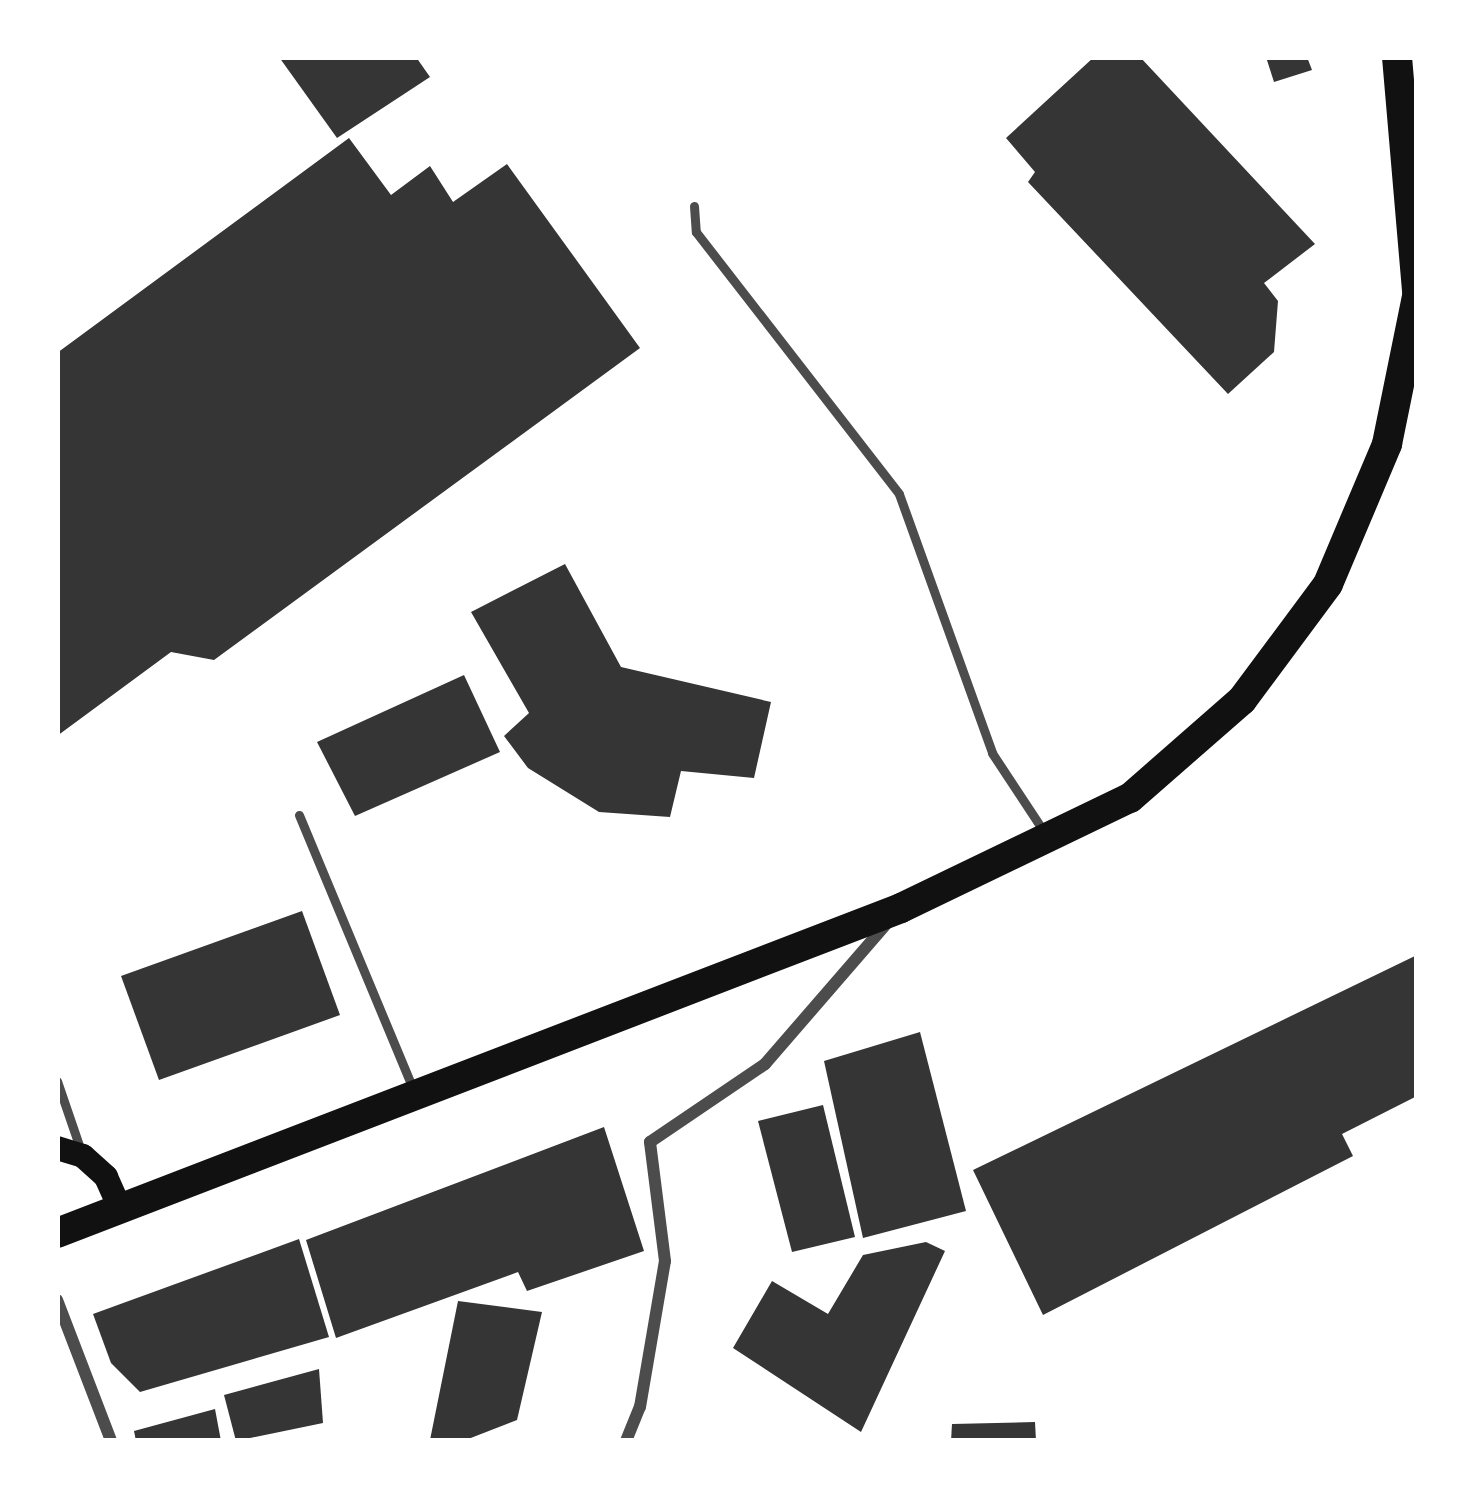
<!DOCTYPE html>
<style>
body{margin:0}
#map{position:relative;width:1474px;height:1498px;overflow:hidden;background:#fff;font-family:Raleway,sans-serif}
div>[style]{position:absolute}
.building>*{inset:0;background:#353535}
.service>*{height:9px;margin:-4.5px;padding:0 4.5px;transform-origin:4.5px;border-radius:4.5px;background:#4c4c4c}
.minor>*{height:12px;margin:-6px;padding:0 6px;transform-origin:6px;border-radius:6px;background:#4c4c4c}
.secondary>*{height:24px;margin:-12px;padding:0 12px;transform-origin:12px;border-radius:12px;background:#111}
.primary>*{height:30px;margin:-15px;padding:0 15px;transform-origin:15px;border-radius:15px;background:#111}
span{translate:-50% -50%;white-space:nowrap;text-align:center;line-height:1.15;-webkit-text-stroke:12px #fff;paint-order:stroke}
.frame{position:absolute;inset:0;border:60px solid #fff;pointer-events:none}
</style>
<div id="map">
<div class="building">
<div style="clip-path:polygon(279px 57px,416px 57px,430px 77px,337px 138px)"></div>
<div style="clip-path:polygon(1094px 57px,1140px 57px,1315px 244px,1264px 283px,1278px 301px,1274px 352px,1228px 394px,1028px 182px,1035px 172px,1006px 138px)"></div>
<div style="clip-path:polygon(1266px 57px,1307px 57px,1312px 70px,1274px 82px)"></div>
<div style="clip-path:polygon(349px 138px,391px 195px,430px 166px,453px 202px,507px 164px,640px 348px,214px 660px,171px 652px,57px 736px,57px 353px)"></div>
<div style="clip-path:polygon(565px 564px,621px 667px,771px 702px,754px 778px,681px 771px,670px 817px,599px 812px,528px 768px,504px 736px,529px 713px,471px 612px)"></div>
<div style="clip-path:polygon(464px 675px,500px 752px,355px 816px,317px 742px)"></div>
<div style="clip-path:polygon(302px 911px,340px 1015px,159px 1080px,121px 976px)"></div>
<div style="clip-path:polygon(1417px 955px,1417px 1096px,1342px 1134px,1353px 1156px,1043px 1315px,973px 1170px)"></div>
<div style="clip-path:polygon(920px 1032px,966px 1211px,863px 1238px,824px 1061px)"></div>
<div style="clip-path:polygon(823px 1105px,855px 1237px,792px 1252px,758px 1121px)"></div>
<div style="clip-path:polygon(604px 1127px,644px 1251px,527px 1291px,518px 1272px,336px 1338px,306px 1240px)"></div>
<div style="clip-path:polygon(299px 1239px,329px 1337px,140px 1392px,111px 1363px,93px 1314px)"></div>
<div style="clip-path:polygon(926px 1242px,945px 1251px,861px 1432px,733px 1348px,772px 1281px,828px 1314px,863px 1255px)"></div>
<div style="clip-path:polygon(458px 1301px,542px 1312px,517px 1420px,463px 1441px,430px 1440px)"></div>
<div style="clip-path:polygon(319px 1369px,323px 1423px,236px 1441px,224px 1395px)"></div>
<div style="clip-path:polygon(215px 1409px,221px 1441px,136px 1441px,134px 1431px)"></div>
<div style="clip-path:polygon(1035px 1422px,1036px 1441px,951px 1441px,952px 1424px)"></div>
</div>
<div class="service">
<div style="left:694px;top:206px;width:26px;rotate:86deg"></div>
<div style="left:696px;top:232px;width:331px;rotate:52.2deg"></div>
<div style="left:899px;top:494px;width:275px;rotate:70.2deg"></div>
<div style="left:992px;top:753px;width:95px;rotate:56.6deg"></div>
<div style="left:299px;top:815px;width:299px;rotate:67.4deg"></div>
<div style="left:57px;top:1081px;width:74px;rotate:71.1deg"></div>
</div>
<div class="minor">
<div style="left:57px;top:1300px;width:151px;rotate:69deg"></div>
<div style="left:626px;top:1441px;width:37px;rotate:-68deg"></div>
<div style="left:640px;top:1407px;width:148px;rotate:-80.3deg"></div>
<div style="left:665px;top:1261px;width:120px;rotate:-97.2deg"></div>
<div style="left:650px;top:1142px;width:139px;rotate:-34.1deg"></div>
<div style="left:765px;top:1064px;width:188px;rotate:-49.1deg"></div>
</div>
<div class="secondary">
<div style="left:57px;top:1148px;width:27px;rotate:17deg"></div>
<div style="left:83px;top:1156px;width:31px;rotate:42deg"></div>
<div style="left:106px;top:1177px;width:35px;rotate:66deg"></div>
</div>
<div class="primary">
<div style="left:1397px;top:57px;width:236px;rotate:85.1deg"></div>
<div style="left:57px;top:1233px;width:904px;rotate:-21.06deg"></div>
<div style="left:901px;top:908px;width:254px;rotate:-25.7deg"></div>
<div style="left:1130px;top:798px;width:149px;rotate:-41.2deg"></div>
<div style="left:1242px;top:700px;width:144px;rotate:-53.4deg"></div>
<div style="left:1328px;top:584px;width:152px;rotate:-67.1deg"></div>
<div style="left:1387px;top:444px;width:151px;rotate:-78.5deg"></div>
</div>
<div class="frame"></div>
</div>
